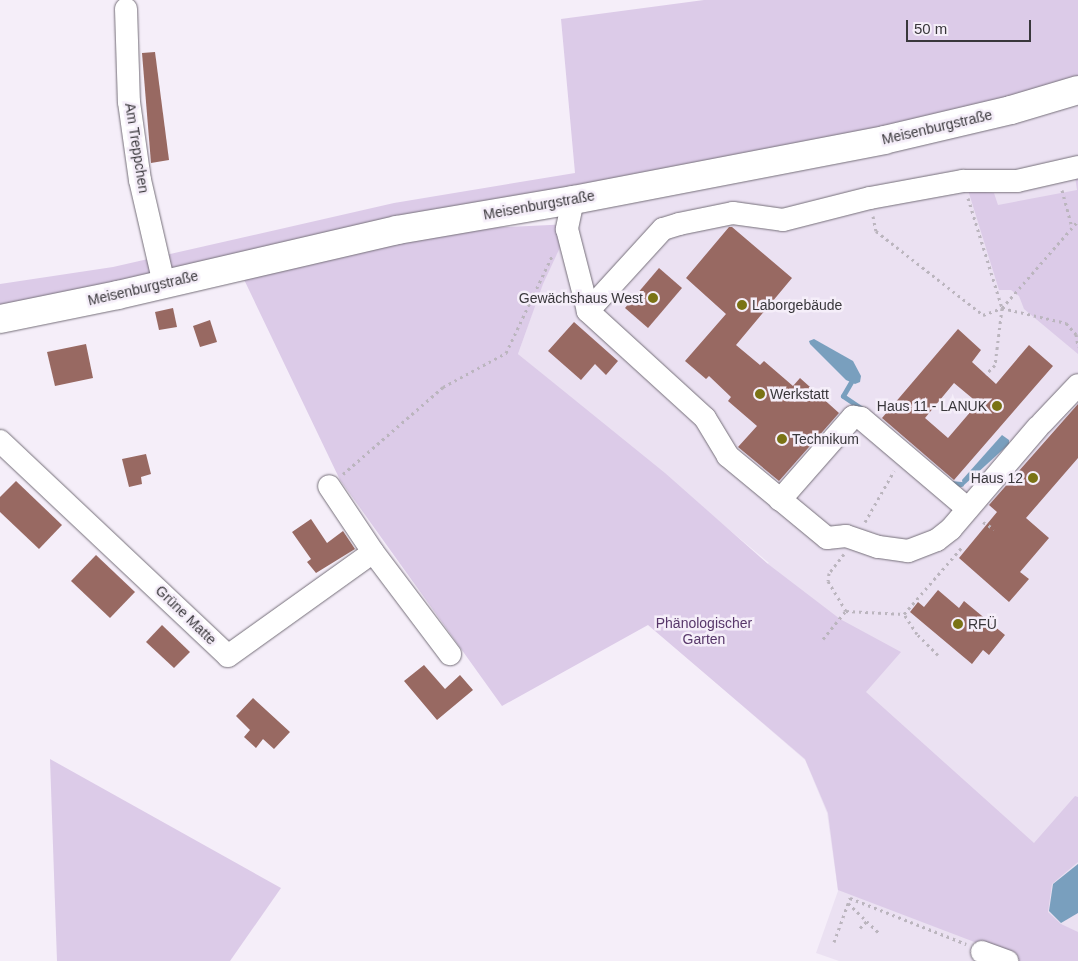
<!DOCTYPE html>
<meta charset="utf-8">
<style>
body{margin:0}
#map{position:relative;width:1078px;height:961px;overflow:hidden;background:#f5eef9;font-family:Arial,sans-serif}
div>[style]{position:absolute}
.built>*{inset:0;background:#ebe1f2}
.green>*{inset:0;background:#dccbe8}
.water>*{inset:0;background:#799fbe}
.stream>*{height:5px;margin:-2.5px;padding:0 2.5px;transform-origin:2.5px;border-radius:2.5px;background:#799fbe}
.building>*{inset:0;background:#986962}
.path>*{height:3px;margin-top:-1.5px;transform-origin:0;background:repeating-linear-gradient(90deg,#bbb5be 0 2.5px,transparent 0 6.5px)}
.roads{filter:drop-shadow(0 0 1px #756f79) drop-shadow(0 0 1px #756f79)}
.minor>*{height:22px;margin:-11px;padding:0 11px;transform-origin:11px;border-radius:11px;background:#fff}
.major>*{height:28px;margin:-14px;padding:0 14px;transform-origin:14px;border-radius:14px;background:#fff}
.dots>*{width:14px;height:14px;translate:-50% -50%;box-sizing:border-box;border:2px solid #f5eef9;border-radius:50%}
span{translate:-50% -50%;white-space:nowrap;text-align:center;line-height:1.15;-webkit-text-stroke:5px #f5eef9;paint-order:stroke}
.street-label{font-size:14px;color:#39373b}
.poi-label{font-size:14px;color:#39373b}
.right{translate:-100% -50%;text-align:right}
.left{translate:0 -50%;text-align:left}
.park-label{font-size:14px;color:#57376a}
.scale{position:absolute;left:906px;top:20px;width:125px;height:22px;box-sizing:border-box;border:2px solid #39373b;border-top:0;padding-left:6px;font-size:15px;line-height:18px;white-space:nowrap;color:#39373b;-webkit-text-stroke:4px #f5eef9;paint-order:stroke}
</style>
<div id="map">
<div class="built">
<div style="clip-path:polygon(1078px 91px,1078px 961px,839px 961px,816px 953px,838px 891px,827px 813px,805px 760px,649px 625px,769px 563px,518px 354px,542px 285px,571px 224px,576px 193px)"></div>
</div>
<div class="green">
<div style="clip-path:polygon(704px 0,1078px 0,1078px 87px,0 316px,0 284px,113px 267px,394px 203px,575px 173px,561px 19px)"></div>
<div style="clip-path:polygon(1078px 176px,1078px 354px,1024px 309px,1019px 296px,1011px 290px,999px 290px,968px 190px,994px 193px,998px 205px,1077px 190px,1075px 177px)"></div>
<div style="clip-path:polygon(571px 224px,543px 284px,518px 354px,665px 473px,768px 564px,840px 619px,901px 652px,866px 692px,1034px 843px,1075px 796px,1078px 797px,1078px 862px,1052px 884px,1048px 912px,1061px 924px,1078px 932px,1078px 961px,991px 961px,985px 946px,838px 890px,828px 813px,805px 759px,648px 625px,502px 706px,340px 480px,238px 267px,397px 232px)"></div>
<div style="clip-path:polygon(50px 759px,281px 888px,230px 961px,57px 961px)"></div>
</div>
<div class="water">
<div style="clip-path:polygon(814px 339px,853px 361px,861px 376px,860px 382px,855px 384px,846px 380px,810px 344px,809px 341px)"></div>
<div style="clip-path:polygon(1002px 435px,1009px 440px,1009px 444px,963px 486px,962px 480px)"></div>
<div style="clip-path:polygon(1078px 864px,1078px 913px,1061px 923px,1049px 911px,1053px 884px)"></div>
</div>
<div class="stream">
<div style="left:851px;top:382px;width:16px;rotate:120deg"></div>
<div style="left:843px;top:396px;width:25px;rotate:34deg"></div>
<div style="left:950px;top:483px;width:11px;rotate:5deg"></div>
</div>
<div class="building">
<div style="clip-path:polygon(155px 52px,169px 160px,151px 163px,142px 53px)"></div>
<div style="clip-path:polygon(729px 227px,732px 227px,792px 278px,736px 345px,760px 365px,764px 361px,793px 386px,800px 378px,839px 413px,779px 481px,738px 447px,757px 426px,728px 401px,731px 397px,709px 376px,706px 379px,685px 361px,726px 314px,686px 278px)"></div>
<div style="clip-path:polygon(659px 268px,682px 288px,648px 328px,625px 308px)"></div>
<div style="clip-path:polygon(173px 308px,177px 327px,159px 330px,155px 312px)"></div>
<div style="clip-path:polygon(210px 320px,217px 342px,200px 347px,193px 326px)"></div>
<div style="clip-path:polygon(574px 322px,618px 361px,606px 375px,595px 364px,581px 380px,548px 351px)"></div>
<div style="clip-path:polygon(evenodd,958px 329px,981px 350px,972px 362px,996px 384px,1029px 345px,1053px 366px,954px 480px,882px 418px,958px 329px,954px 383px,978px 403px,948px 438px,925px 418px,954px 383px)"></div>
<div style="clip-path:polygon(86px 344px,93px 378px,55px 386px,47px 352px)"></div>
<div style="clip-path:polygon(1078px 404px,1078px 458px,1026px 518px,1049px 538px,1020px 572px,1029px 579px,1009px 602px,959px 558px,997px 512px,989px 505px)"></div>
<div style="clip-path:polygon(146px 454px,151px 474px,141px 477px,142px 484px,129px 487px,122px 459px)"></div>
<div style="clip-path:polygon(16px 481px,62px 525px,39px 549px,0 512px,0 497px)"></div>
<div style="clip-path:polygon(311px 519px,327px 543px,343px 531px,355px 549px,316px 573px,307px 562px,311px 559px,292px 532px)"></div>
<div style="clip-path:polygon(96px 555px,135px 592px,110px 618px,71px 581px)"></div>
<div style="clip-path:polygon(938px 590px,959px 608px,964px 601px,1005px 635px,989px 655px,983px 650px,972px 664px,910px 612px,918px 602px,924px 607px)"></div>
<div style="clip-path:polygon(162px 625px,190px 652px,174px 668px,146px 642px)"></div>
<div style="clip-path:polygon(424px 665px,445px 689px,460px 675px,473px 690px,437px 720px,404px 681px)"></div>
<div style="clip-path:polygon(253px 698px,290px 732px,274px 749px,263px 739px,256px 748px,244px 737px,250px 730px,236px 716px)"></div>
</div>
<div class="path">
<div style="left:1062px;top:190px;width:39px;rotate:75deg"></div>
<div style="left:968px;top:198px;width:115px;rotate:72.8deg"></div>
<div style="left:1002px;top:308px;width:57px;rotate:97deg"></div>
<div style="left:995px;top:365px;width:13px;rotate:135deg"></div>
<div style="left:873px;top:216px;width:15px;rotate:79deg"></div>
<div style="left:876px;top:231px;width:136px;rotate:38.1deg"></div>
<div style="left:983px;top:315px;width:20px;rotate:-20deg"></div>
<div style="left:1002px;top:308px;width:116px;rotate:-48.9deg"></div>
<div style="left:1002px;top:308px;width:66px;rotate:13.2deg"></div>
<div style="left:1066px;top:323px;width:15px;rotate:48deg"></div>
<div style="left:1076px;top:334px;width:13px;rotate:81deg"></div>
<div style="left:343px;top:474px;width:133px;rotate:-41deg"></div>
<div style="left:443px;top:387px;width:72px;rotate:-28.4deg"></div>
<div style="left:506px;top:353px;width:110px;rotate:-64.6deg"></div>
<div style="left:865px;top:522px;width:59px;rotate:-60.4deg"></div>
<div style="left:983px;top:522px;width:13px;rotate:32deg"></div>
<div style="left:844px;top:554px;width:24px;rotate:128deg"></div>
<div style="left:829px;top:573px;width:8px;rotate:97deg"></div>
<div style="left:828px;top:581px;width:35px;rotate:59deg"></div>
<div style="left:823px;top:639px;width:36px;rotate:-51deg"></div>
<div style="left:846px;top:611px;width:58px;rotate:3deg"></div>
<div style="left:938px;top:655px;width:30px;rotate:-135deg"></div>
<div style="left:917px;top:634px;width:24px;rotate:-123deg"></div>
<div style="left:904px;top:614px;width:90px;rotate:-49.1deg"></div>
<div style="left:848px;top:903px;width:43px;rotate:44.1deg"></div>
<div style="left:860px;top:928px;width:10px;rotate:-45deg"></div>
<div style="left:834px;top:942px;width:47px;rotate:-70deg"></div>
<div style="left:850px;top:898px;width:125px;rotate:21.6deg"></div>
</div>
<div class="roads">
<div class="minor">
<div style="left:126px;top:9px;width:93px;rotate:88.2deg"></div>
<div style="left:129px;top:102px;width:79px;rotate:82deg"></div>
<div style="left:140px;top:180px;width:107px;rotate:77deg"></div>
<div style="left:573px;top:200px;width:30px;rotate:102deg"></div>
<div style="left:567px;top:229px;width:85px;rotate:75.6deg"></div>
<div style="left:1042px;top:423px;width:52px;rotate:-46.5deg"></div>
<div style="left:1038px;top:427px;width:134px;rotate:130.5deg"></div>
<div style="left:951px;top:529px;width:18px;rotate:142deg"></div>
<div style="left:937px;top:540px;width:31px;rotate:159deg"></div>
<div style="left:908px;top:551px;width:30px;rotate:-172deg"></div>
<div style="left:878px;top:547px;width:34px;rotate:-161deg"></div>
<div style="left:846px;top:536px;width:19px;rotate:174deg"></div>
<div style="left:827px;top:538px;width:129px;rotate:-140.4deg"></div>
<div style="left:728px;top:456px;width:44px;rotate:-121.2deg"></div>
<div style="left:705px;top:418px;width:159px;rotate:-137.6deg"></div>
<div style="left:588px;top:311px;width:111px;rotate:-47.6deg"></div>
<div style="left:663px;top:229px;width:17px;rotate:-17deg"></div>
<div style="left:679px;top:224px;width:55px;rotate:-11.5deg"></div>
<div style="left:733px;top:213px;width:50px;rotate:8deg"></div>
<div style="left:783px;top:220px;width:90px;rotate:-14.2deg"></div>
<div style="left:870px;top:198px;width:95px;rotate:-10.4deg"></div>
<div style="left:963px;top:181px;width:54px"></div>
<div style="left:1017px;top:181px;width:63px;rotate:-12.9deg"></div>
<div style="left:0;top:441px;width:313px;rotate:43.3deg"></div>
<div style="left:228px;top:656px;width:178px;rotate:-35.6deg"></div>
<div style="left:373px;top:552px;width:79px;rotate:-123.7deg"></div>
<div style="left:780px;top:500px;width:111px;rotate:-48.7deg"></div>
<div style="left:853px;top:417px;width:8px;rotate:7deg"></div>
<div style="left:861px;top:418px;width:140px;rotate:40.4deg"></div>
<div style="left:373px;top:552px;width:128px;rotate:53deg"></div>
<div style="left:982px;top:952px;width:27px;rotate:20deg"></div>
</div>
<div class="major">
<div style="left:0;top:319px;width:120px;rotate:-11.5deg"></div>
<div style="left:118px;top:295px;width:286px;rotate:-13.1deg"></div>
<div style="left:397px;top:230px;width:179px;rotate:-9.7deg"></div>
<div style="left:573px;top:200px;width:317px;rotate:-10.9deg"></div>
<div style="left:884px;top:140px;width:130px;rotate:-13.3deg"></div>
<div style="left:1011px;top:110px;width:70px;rotate:-16.6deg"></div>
</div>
</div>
<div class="dots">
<div style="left:653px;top:298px;background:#7a7315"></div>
<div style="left:742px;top:305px;background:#7a7315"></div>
<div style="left:760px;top:394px;background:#7a7315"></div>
<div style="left:997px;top:406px;background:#7a7315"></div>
<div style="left:782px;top:439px;background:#7a7315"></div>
<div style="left:1033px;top:478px;background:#7a7315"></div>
<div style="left:958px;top:624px;background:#7a7315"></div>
</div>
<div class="street-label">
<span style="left:937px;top:127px;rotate:-13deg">Meisenburgstraße</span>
<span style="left:137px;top:148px;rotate:81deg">Am Treppchen</span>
<span style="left:539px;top:205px;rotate:-10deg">Meisenburgstraße</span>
<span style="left:143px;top:288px;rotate:-13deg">Meisenburgstraße</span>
<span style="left:186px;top:615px;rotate:44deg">Grüne Matte</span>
</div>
<div class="poi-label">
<span class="right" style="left:643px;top:298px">Gewächshaus West</span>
<span class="left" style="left:752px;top:305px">Laborgebäude</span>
<span class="left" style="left:770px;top:394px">Werkstatt</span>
<span class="right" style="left:987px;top:406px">Haus 11 - LANUK</span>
<span class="left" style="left:792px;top:439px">Technikum</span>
<span class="right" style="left:1023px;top:478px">Haus 12</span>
<span class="left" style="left:968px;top:624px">RFÜ</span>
</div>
<div class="park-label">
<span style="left:704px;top:631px">Phänologischer<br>Garten</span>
</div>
<div class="scale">50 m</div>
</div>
